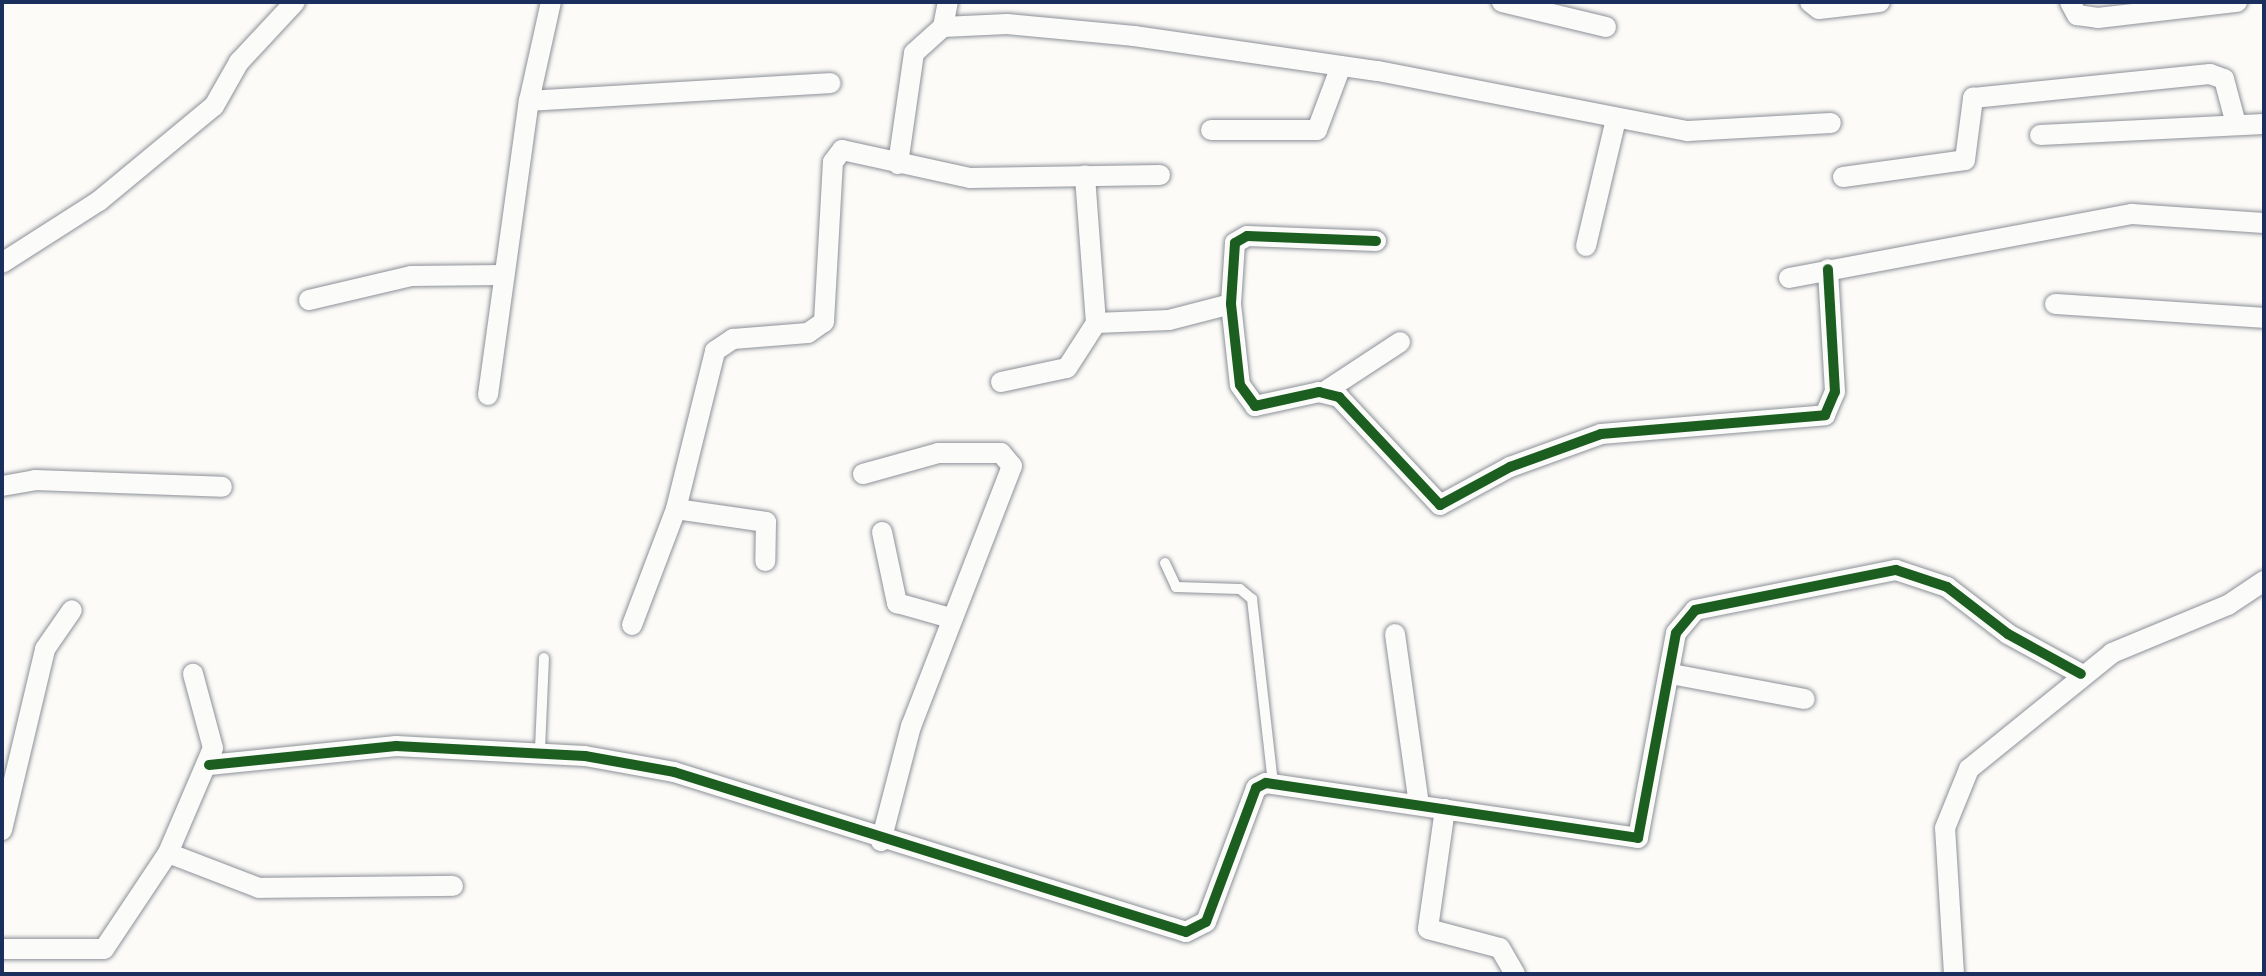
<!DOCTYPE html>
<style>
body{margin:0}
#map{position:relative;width:2266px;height:976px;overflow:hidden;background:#fcfbf8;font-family:Pangolin,sans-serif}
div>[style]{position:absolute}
.roads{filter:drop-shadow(0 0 2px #8c9097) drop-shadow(0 0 2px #8c9097)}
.service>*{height:10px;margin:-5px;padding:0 5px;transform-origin:5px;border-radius:5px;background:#fbfbf9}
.minor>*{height:20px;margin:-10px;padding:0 10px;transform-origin:10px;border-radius:10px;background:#fbfbf9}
.cycleway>*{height:10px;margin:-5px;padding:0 5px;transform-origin:5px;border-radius:5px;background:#1b5e20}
span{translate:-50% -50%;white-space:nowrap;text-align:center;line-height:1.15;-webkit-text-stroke:7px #fdfcf7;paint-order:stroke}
.frame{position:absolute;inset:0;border:4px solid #1b2f5e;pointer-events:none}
</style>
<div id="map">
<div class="roads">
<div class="service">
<div style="left:1165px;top:563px;width:26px;rotate:65deg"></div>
<div style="left:1176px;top:587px;width:64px;rotate:1.8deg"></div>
<div style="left:1240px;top:589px;width:16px;rotate:40deg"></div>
<div style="left:1252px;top:599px;width:185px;rotate:83.5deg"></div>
<div style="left:540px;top:749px;width:91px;rotate:-87.5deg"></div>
</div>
<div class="minor">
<div style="left:1502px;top:2px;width:107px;rotate:13.5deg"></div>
<div style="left:1810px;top:2px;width:11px;rotate:38deg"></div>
<div style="left:1819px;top:9px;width:61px;rotate:-6.5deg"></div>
<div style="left:2070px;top:2px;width:15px;rotate:62deg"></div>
<div style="left:2077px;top:15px;width:21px;rotate:8deg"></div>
<div style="left:2098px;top:18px;width:140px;rotate:-6.6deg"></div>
<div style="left:943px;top:27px;width:64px;rotate:-2.7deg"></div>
<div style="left:1007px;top:24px;width:128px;rotate:5.4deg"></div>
<div style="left:1134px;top:36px;width:246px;rotate:8.2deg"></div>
<div style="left:1378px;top:71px;width:316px;rotate:11deg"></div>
<div style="left:1688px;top:131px;width:143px;rotate:-3.2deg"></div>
<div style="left:529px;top:101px;width:302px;rotate:-3.4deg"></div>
<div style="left:1211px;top:130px;width:106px"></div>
<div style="left:1317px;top:130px;width:68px;rotate:-69.4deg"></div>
<div style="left:2040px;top:135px;width:224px;rotate:-2.8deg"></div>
<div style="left:898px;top:164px;width:112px;rotate:-81.8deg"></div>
<div style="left:914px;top:53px;width:39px;rotate:-42deg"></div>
<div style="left:943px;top:27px;width:25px;rotate:-79deg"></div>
<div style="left:1843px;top:177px;width:123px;rotate:-7.9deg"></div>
<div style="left:1965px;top:160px;width:63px;rotate:-82.6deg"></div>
<div style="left:1973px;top:98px;width:238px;rotate:-5.8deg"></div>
<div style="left:2210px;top:74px;width:15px;rotate:20deg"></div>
<div style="left:2224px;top:79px;width:47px;rotate:75.1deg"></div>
<div style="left:1376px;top:241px;width:129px;rotate:-177.8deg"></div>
<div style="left:1247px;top:236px;width:14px;rotate:150deg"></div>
<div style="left:1235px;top:243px;width:61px;rotate:93.8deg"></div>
<div style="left:1231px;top:304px;width:81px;rotate:83.7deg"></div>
<div style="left:1240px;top:385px;width:26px;rotate:54deg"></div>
<div style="left:1255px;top:406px;width:66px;rotate:-12.3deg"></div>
<div style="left:1319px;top:392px;width:21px;rotate:14deg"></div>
<div style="left:1339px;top:397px;width:148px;rotate:46.9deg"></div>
<div style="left:1440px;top:505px;width:80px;rotate:-28.5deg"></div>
<div style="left:1510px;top:467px;width:97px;rotate:-19.9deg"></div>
<div style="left:1601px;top:434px;width:225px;rotate:-4.8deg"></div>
<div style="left:1825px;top:415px;width:25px;rotate:-67deg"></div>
<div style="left:1835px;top:392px;width:123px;rotate:-93.3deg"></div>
<div style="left:1586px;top:246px;width:126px;rotate:-76.7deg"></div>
<div style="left:2px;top:263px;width:115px;rotate:-32.6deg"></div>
<div style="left:99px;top:201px;width:149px;rotate:-39.6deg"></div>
<div style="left:214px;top:106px;width:51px;rotate:-60.4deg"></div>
<div style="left:239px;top:62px;width:82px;rotate:-47deg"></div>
<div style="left:1789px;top:278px;width:349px;rotate:-10.6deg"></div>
<div style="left:2132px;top:214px;width:132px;rotate:3.9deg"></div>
<div style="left:309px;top:300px;width:105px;rotate:-13.2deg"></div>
<div style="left:411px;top:276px;width:91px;rotate:-0.6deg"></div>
<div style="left:2055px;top:304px;width:209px;rotate:3.8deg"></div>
<div style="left:1096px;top:323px;width:73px;rotate:-2.4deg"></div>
<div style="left:1169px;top:320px;width:64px;rotate:-14.5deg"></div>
<div style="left:1001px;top:382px;width:67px;rotate:-12deg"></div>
<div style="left:1067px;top:368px;width:54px;rotate:-57.2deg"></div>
<div style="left:1096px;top:323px;width:148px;rotate:-94.3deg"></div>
<div style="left:1324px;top:392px;width:91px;rotate:-33.3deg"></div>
<div style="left:488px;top:395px;width:297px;rotate:-82.1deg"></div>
<div style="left:529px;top:101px;width:101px;rotate:-77.5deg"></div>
<div style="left:863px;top:474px;width:78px;rotate:-15.6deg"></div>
<div style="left:938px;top:453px;width:63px"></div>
<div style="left:1001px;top:453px;width:17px;rotate:50deg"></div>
<div style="left:1012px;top:466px;width:279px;rotate:111.2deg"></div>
<div style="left:911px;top:726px;width:119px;rotate:104.6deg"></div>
<div style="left:2px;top:486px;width:34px;rotate:-10deg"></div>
<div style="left:35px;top:480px;width:187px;rotate:2.1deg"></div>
<div style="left:676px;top:509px;width:91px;rotate:8.2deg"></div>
<div style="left:766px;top:522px;width:39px;rotate:91deg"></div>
<div style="left:882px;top:532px;width:73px;rotate:78.1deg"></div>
<div style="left:897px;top:603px;width:55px;rotate:15.8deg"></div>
<div style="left:632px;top:625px;width:124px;rotate:-69.2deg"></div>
<div style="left:676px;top:509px;width:163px;rotate:-76.1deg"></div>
<div style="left:715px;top:351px;width:22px;rotate:-34deg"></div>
<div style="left:733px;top:339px;width:75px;rotate:-4.6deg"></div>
<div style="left:808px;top:333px;width:19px;rotate:-35deg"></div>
<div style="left:824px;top:322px;width:160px;rotate:-86.8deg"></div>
<div style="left:833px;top:162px;width:15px;rotate:-53deg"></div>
<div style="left:842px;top:150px;width:131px;rotate:12.3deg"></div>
<div style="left:970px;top:178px;width:190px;rotate:-0.9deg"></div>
<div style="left:1395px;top:634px;width:172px;rotate:82deg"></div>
<div style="left:1671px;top:674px;width:136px;rotate:10.6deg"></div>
<div style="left:209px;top:765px;width:188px;rotate:-5.8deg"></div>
<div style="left:396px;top:746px;width:189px;rotate:3deg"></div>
<div style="left:585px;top:756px;width:90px;rotate:10.2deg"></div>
<div style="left:674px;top:772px;width:536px;rotate:17.35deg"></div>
<div style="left:1186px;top:932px;width:22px;rotate:-27deg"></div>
<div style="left:1206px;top:922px;width:143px;rotate:-69.5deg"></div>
<div style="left:1256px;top:788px;width:11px;rotate:-27deg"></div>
<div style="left:1266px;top:783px;width:376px;rotate:8.4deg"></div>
<div style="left:1638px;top:838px;width:208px;rotate:-79.5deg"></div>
<div style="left:1676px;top:633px;width:30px;rotate:-50deg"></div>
<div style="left:1695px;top:610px;width:205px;rotate:-11.3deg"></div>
<div style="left:1896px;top:570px;width:54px;rotate:18.4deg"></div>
<div style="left:1947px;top:587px;width:77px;rotate:37.6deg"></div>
<div style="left:2008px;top:634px;width:83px;rotate:28.7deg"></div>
<div style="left:1445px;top:809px;width:121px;rotate:98.1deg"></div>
<div style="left:1428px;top:929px;width:74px;rotate:14.8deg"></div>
<div style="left:1500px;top:948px;width:30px;rotate:60deg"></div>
<div style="left:2px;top:830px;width:186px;rotate:-76.6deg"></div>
<div style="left:45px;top:649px;width:47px;rotate:-55.3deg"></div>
<div style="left:168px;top:853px;width:114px;rotate:-66.8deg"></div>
<div style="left:213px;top:748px;width:77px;rotate:-105.1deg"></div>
<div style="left:2px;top:949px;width:102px"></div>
<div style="left:104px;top:949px;width:115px;rotate:-56.3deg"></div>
<div style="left:168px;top:853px;width:97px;rotate:21deg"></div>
<div style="left:259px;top:888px;width:194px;rotate:-0.6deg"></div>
<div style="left:1954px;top:974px;width:146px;rotate:-93.5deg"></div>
<div style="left:1945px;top:828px;width:64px;rotate:-67.9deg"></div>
<div style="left:1969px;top:769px;width:184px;rotate:-39deg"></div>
<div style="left:2112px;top:653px;width:126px;rotate:-22.5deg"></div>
<div style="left:2228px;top:605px;width:43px;rotate:-33.7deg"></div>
</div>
</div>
<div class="cycleway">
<div style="left:1376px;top:241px;width:129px;rotate:-177.8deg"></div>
<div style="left:1247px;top:236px;width:14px;rotate:150deg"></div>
<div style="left:1235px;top:243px;width:61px;rotate:93.8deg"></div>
<div style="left:1231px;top:304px;width:81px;rotate:83.7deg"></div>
<div style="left:1240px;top:385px;width:26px;rotate:54deg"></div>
<div style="left:1255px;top:406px;width:66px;rotate:-12.3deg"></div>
<div style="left:1319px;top:392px;width:21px;rotate:14deg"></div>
<div style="left:1339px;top:397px;width:148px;rotate:46.9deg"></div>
<div style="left:1440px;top:505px;width:80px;rotate:-28.5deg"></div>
<div style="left:1510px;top:467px;width:97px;rotate:-19.9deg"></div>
<div style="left:1601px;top:434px;width:225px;rotate:-4.8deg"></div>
<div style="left:1825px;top:415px;width:25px;rotate:-67deg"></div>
<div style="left:1835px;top:392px;width:123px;rotate:-93.3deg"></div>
<div style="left:209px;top:765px;width:188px;rotate:-5.8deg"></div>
<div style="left:396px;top:746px;width:189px;rotate:3deg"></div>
<div style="left:585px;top:756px;width:90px;rotate:10.2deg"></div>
<div style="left:674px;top:772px;width:536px;rotate:17.35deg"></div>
<div style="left:1186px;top:932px;width:22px;rotate:-27deg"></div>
<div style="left:1206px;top:922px;width:143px;rotate:-69.5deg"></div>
<div style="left:1256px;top:788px;width:11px;rotate:-27deg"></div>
<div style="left:1266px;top:783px;width:376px;rotate:8.4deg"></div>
<div style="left:1638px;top:838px;width:208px;rotate:-79.5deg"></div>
<div style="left:1676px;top:633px;width:30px;rotate:-50deg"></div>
<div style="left:1695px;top:610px;width:205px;rotate:-11.3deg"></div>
<div style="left:1896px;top:570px;width:54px;rotate:18.4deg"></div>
<div style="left:1947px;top:587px;width:77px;rotate:37.6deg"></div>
<div style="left:2008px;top:634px;width:83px;rotate:28.7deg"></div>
</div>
<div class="frame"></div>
</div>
